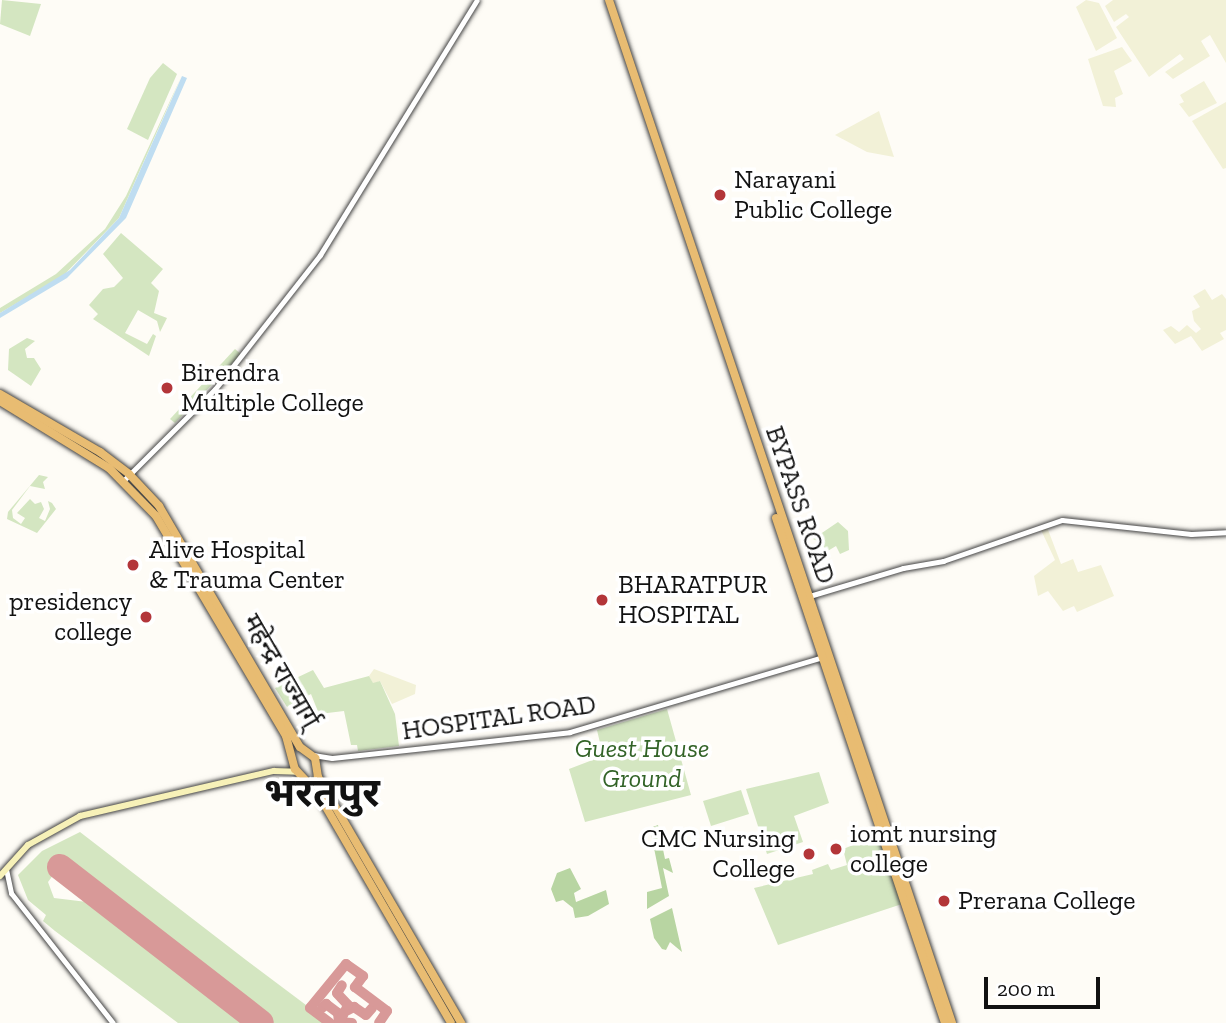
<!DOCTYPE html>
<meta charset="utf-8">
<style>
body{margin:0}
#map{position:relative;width:1226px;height:1023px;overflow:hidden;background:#fefcf6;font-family:"Zilla Slab","Noto Sans Devanagari",serif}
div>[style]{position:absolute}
.farmland>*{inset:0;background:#f2f1d7}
.green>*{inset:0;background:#d4e6c1}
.forest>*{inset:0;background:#b8d5a2}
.water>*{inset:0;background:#bfddf1}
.taxiway>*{height:10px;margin:-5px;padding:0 5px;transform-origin:5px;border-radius:5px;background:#d89998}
.runway>*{height:26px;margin:-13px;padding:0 13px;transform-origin:13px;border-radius:13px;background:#d89998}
.roads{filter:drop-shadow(0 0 2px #444) drop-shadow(0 0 2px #444)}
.tertiary>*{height:5px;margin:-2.5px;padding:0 2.5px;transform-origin:2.5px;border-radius:2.5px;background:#fff}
.secondary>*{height:6px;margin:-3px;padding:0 3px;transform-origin:3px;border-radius:3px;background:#f7f1b8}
.trunk>*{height:8px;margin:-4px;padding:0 4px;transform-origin:4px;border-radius:4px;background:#e8bc72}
.dots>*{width:19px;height:19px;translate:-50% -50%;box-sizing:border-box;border:4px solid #fff;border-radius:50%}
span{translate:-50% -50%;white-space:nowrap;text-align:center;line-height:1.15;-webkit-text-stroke:7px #fff;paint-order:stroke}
.poi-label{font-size:26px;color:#111}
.left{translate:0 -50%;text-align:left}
.right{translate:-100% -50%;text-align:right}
.street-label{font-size:26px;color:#111}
.park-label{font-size:26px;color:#326327;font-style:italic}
.town-label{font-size:40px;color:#111;font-weight:700}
.scale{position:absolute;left:984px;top:977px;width:116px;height:32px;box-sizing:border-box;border:4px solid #111;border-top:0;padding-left:9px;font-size:21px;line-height:24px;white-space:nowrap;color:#111;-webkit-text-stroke:5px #fff;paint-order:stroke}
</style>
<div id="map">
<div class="farmland">
<div style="clip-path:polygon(1086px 0,1099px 3px,1117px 38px,1096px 51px,1076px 7px)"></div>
<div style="clip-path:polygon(1113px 0,1226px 0,1226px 63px,1210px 35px,1201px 41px,1210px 56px,1173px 79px,1165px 72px,1184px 59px,1180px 54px,1149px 77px,1116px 27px,1129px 17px,1126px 14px,1114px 22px,1105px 6px)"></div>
<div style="clip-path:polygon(1122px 47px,1132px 61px,1114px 71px,1123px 94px,1115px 98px,1116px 107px,1103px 106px,1088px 59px)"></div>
<div style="clip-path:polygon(1204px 81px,1217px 103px,1189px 117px,1179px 104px,1184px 102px,1180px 95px)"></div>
<div style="clip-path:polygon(1226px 102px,1226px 168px,1223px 169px,1192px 121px)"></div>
<div style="clip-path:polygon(879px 111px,894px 157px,867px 152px,835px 135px)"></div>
<div style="clip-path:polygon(1205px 289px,1212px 300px,1222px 294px,1226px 299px,1226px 330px,1220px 333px,1224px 339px,1202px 351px,1191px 336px,1175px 344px,1163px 330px,1171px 326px,1179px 332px,1187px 325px,1196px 333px,1201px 329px,1194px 321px,1192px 311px,1200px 307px,1193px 296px)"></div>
<div style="clip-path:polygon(1047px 527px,1061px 564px,1073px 559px,1078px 572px,1101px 565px,1114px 596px,1077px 612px,1074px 606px,1063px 611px,1048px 591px,1038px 596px,1034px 576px,1055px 560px,1041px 530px)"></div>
<div style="clip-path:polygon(374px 669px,416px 685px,415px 694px,392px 704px,380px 681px,373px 684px,369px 676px)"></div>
</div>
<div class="green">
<div style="clip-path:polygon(2px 0,41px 4px,30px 36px,0 24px)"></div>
<div style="clip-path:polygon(163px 63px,177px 74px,148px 140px,127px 129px,150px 78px)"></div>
<div style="clip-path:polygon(182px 75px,119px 218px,63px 276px,0 313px,0 308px,56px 274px,105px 229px,126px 196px)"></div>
<div style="clip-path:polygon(121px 233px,163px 269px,151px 283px,159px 291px,154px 313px,167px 318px,160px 332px,157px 321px,138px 310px,125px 333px,147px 344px,153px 334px,156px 336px,149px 356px,93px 319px,98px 314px,89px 305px,103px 289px,114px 287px,123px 278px,103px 254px)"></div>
<div style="clip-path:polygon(27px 338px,35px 341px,25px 349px,27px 358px,34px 358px,41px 369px,31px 386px,8px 370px,9px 349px)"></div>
<div style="clip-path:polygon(235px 349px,241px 354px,175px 423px,170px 419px)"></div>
<div style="clip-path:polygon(39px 475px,48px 477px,43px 482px,45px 489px,30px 486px,12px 510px,13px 518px,21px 524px,25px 518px,17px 513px,30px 499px,35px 504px,41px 502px,44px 509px,39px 518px,45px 521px,50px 509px,48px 501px,52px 503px,56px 509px,37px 533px,7px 519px,8px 512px)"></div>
<div style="clip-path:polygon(838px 522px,848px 531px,849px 550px,840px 554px,836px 546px,826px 552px,822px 543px,813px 539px)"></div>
<div style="clip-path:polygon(313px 670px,324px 688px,369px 676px,373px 683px,380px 681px,395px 714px,399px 746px,358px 751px,357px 745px,351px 745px,344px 711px,319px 714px,311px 694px,287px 707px,275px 688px)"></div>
<div style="clip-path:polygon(667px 709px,691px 795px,585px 822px,569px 769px,603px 756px,597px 730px)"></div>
<div style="clip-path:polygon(819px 772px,829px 803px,794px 816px,803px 842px,767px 854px,746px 789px)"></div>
<div style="clip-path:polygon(741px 790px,749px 814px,711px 826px,703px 801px)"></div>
<div style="clip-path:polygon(80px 832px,246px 960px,330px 1023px,272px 1023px,63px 862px,48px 882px,54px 898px,87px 902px,244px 1023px,178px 1023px,55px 931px,43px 921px,46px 915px,28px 900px,18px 875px,42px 851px)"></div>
<div style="clip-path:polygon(879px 835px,902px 904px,778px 945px,754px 888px,813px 874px,812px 870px,828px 864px,831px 870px,847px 865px,843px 849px)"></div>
</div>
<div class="forest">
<div style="clip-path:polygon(658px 825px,665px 859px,669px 858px,673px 873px,663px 868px,669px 896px,647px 909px,647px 892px,662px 888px,650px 828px)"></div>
<div style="clip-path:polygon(570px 868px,581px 889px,574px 893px,576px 902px,606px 890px,609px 904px,588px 916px,575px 918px,573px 908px,563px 900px,556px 902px,551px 889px,557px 873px)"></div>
<div style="clip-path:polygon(672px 908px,682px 952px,670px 942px,666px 950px,662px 949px,654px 938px,650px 919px)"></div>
</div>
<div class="water">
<div style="clip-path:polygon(182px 76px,187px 78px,126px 218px,67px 278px,0 318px,0 313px,70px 270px,119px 218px)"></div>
</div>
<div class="taxiway">
<div style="left:322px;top:1008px;width:6px;rotate:-45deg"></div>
<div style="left:326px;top:1004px;width:15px;rotate:37deg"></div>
<div style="left:338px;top:1013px;width:9px;rotate:84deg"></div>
<div style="left:339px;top:1022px;width:13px;rotate:4deg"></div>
<div style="left:348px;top:1010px;width:7px;rotate:-27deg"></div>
<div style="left:354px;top:1007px;width:14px;rotate:34deg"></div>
<div style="left:366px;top:1015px;width:9px;rotate:-49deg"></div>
<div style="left:330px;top:1023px;width:25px;rotate:-143deg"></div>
<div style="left:310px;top:1008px;width:57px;rotate:-50.7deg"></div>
<div style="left:346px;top:964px;width:21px;rotate:35deg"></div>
<div style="left:363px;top:976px;width:14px;rotate:126deg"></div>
<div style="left:355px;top:987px;width:40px;rotate:37deg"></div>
<div style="left:387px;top:1011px;width:14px;rotate:124deg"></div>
<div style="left:339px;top:1023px;width:20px;rotate:-63deg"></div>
<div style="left:348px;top:1005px;width:16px;rotate:-133deg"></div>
<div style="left:337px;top:993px;width:9px;rotate:-58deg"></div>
</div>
<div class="runway">
<div style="left:60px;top:867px;width:254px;rotate:37.8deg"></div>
</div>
<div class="roads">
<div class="tertiary">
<div style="left:124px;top:480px;width:129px;rotate:-45deg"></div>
<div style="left:215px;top:389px;width:170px;rotate:-51.9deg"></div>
<div style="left:320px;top:255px;width:299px;rotate:-58.4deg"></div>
<div style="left:806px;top:597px;width:101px;rotate:-16.6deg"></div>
<div style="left:903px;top:568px;width:41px;rotate:-9.9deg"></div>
<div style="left:943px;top:561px;width:126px;rotate:-19deg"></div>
<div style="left:1062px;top:520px;width:130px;rotate:6.2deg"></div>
<div style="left:1191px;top:534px;width:35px;rotate:-3deg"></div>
<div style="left:313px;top:755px;width:19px;rotate:9deg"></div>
<div style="left:332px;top:758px;width:239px;rotate:-6.2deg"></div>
<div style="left:570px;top:732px;width:267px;rotate:-16.5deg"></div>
<div style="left:6px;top:869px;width:25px;rotate:78deg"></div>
<div style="left:11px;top:893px;width:165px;rotate:51.9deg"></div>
</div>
<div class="secondary">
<div style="left:0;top:876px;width:42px;rotate:-47.9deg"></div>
<div style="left:28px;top:845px;width:60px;rotate:-29.1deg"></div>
<div style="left:80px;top:816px;width:199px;rotate:-13.1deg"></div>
<div style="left:274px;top:771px;width:23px;rotate:2deg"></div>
</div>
<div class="trunk">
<div style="left:609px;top:0;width:1079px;rotate:71.46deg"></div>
<div style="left:0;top:394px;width:116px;rotate:30.1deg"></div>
<div style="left:100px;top:452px;width:36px;rotate:37deg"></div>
<div style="left:129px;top:474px;width:44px;rotate:46.8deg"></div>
<div style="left:159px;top:506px;width:279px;rotate:59.7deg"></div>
<div style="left:300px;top:747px;width:19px;rotate:36deg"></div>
<div style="left:315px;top:758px;width:19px;rotate:81deg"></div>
<div style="left:318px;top:777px;width:285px;rotate:59.8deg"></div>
<div style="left:0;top:401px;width:128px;rotate:31.6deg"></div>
<div style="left:109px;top:468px;width:67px;rotate:45.6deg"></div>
<div style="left:156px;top:516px;width:256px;rotate:59.4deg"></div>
<div style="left:286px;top:736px;width:34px;rotate:75deg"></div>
<div style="left:295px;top:769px;width:35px;rotate:47deg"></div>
<div style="left:319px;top:795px;width:263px;rotate:59.9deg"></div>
<div style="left:776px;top:518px;width:533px;rotate:71.5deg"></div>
</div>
</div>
<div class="dots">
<div style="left:720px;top:195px;background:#b3363a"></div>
<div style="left:167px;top:388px;background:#b3363a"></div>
<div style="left:133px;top:565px;background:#b3363a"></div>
<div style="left:602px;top:600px;background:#b3363a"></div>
<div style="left:146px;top:617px;background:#b3363a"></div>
<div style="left:836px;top:849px;background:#b3363a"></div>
<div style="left:809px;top:854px;background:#b3363a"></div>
<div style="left:944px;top:901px;background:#b3363a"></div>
</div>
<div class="poi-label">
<span class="left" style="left:734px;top:195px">Narayani<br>Public College</span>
<span class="left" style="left:181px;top:388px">Birendra<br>Multiple College</span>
<span class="left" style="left:149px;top:565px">Alive Hospital<br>&amp; Trauma Center</span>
<span class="left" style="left:618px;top:600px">BHARATPUR<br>HOSPITAL</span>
<span class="right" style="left:132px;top:617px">presidency<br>college</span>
<span class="left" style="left:850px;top:849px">iomt nursing<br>college</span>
<span class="right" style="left:795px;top:854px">CMC Nursing<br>College</span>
<span class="left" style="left:958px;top:901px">Prerana College</span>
</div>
<div class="street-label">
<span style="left:800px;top:505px;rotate:71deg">BYPASS ROAD</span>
<span style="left:281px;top:671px;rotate:60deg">महेन्द्र राज्मार्ग्</span>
<span style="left:499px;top:718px;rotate:-8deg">HOSPITAL ROAD</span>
</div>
<div class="park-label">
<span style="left:642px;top:764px">Guest House<br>Ground</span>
</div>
<div class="town-label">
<span style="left:322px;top:792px">भरतपुर</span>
</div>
<div class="scale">200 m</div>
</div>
